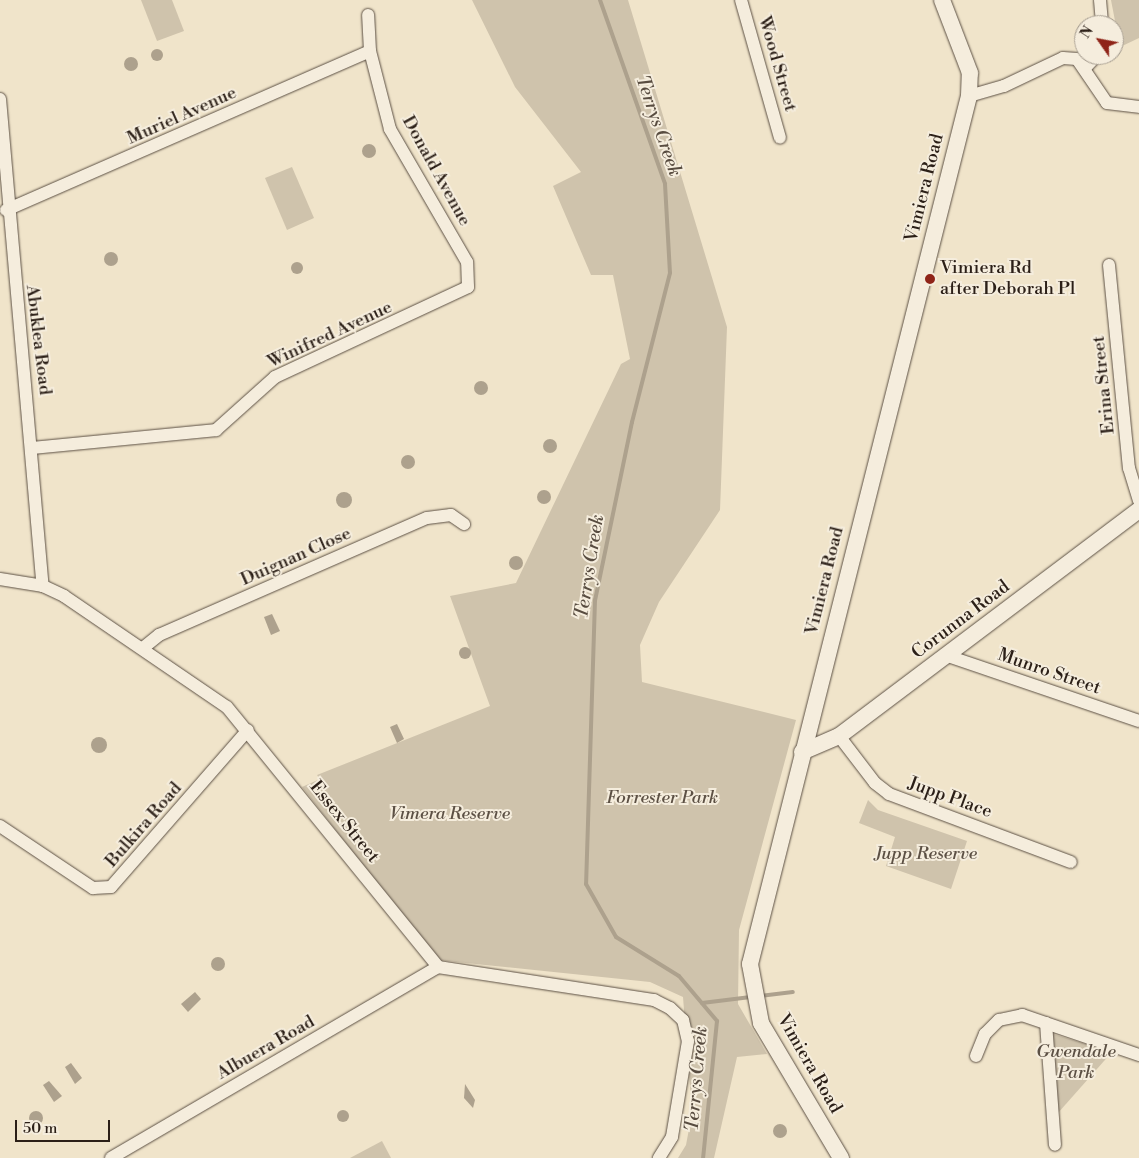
<!DOCTYPE html>
<style>
body{margin:0}
#map{position:relative;width:1139px;height:1158px;overflow:hidden;background:#f0e4ca;font-family:"Libre Bodoni",serif}
div>[style]{position:absolute}
.green>*{inset:0;background:#cfc3ac}
.water>*{inset:0;background:#ada18d}
.round{border-radius:50%}
.stream>*{height:4px;margin:-2px;padding:0 2px;transform-origin:2px;border-radius:2px;background:#ada18d}
.roads{filter:drop-shadow(0 0 1px #5c5044) drop-shadow(0 0 1px #5c5044)}
.minor>*{height:12px;margin:-6px;padding:0 6px;transform-origin:6px;border-radius:6px;background:#f5eddd}
.tertiary>*{height:16px;margin:-8px;padding:0 8px;transform-origin:8px;border-radius:8px;background:#f5eddd}
.dots>*{width:14px;height:14px;translate:-50% -50%;box-sizing:border-box;border:2px solid #f5eddd;border-radius:50%}
span{translate:-50% -50%;white-space:nowrap;text-align:center;line-height:1.15;-webkit-text-stroke:4px #f5eddd;paint-order:stroke}
.street-label{font-size:18px;color:#2b1f17}
.poi-label{font-size:18px;color:#2b1f17}
.left{translate:0 -50%;text-align:left}
.park-label{font-size:18px;color:#5c5044;font-style:italic}
.water-label{font-size:19px;color:#584c40;font-style:italic}
.north{position:absolute;left:1074px;top:15px;width:50px;height:50px;box-sizing:border-box;background:#f5eddd;border:1px solid #a49b8e;border-radius:50%;rotate:303deg;font-size:14px;font-weight:700;line-height:20px;text-align:center;color:#2b1f17}
.north::after{content:'';display:block;margin:auto;width:18px;height:22px;background:#8f2418;clip-path:polygon(50% 0,100% 100%,50% 72%,0 100%)}
.scale{position:absolute;left:15px;top:1120px;width:95px;height:22px;box-sizing:border-box;border:2px solid #2b1f17;border-top:0;padding-left:6px;font-size:15px;line-height:18px;white-space:nowrap;color:#2b1f17;-webkit-text-stroke:4px #f5eddd;paint-order:stroke}
</style>
<div id="map">
<div class="green">
<div style="clip-path:polygon(141px 0,172px 0,184px 31px,157px 41px)"></div>
<div style="clip-path:polygon(472px 0,628px 0,727px 327px,720px 510px,659px 602px,640px 645px,642px 682px,796px 720px,739px 930px,738px 1004px,767px 1054px,737px 1057px,714px 1158px,678px 1158px,686px 1145px,692px 1113px,683px 997px,650px 982px,437px 960px,302px 787px,320px 779px,317px 775px,490px 706px,450px 596px,516px 583px,621px 364px,630px 359px,613px 275px,591px 275px,553px 186px,581px 172px,515px 87px)"></div>
<div style="clip-path:polygon(1111px 0,1139px 0,1139px 38px,1120px 47px)"></div>
<div style="clip-path:polygon(292px 167px,314px 218px,287px 230px,265px 178px)"></div>
<div style="clip-path:polygon(868px 800px,878px 810px,967px 841px,951px 889px,886px 866px,895px 837px,859px 823px)"></div>
<div style="clip-path:polygon(1053px 1034px,1112px 1052px,1058px 1113px)"></div>
<div style="clip-path:polygon(382px 1141px,391px 1158px,350px 1158px)"></div>
</div>
<div class="water">
<div class="round" style="left:151px;top:49px;width:12px;height:12px"></div>
<div class="round" style="left:124px;top:57px;width:14px;height:14px"></div>
<div class="round" style="left:362px;top:144px;width:14px;height:14px"></div>
<div class="round" style="left:104px;top:252px;width:14px;height:14px"></div>
<div class="round" style="left:291px;top:262px;width:12px;height:12px"></div>
<div class="round" style="left:474px;top:381px;width:14px;height:14px"></div>
<div class="round" style="left:543px;top:439px;width:14px;height:14px"></div>
<div class="round" style="left:401px;top:455px;width:14px;height:14px"></div>
<div class="round" style="left:537px;top:490px;width:14px;height:14px"></div>
<div class="round" style="left:336px;top:492px;width:16px;height:16px"></div>
<div class="round" style="left:509px;top:556px;width:14px;height:14px"></div>
<div style="clip-path:polygon(272px 614px,280px 631px,271px 635px,264px 617px)"></div>
<div class="round" style="left:459px;top:647px;width:12px;height:12px"></div>
<div style="clip-path:polygon(397px 724px,404px 739px,397px 743px,390px 727px)"></div>
<div class="round" style="left:91px;top:737px;width:16px;height:16px"></div>
<div class="round" style="left:211px;top:957px;width:14px;height:14px"></div>
<div style="clip-path:polygon(195px 992px,201px 999px,188px 1012px,181px 1004px)"></div>
<div style="clip-path:polygon(71px 1063px,82px 1078px,75px 1084px,65px 1067px)"></div>
<div style="clip-path:polygon(49px 1081px,62px 1096px,54px 1102px,43px 1085px)"></div>
<div style="clip-path:polygon(465px 1084px,475px 1100px,473px 1108px,464px 1098px)"></div>
<div class="round" style="left:337px;top:1110px;width:12px;height:12px"></div>
<div class="round" style="left:29px;top:1111px;width:14px;height:14px"></div>
<div class="round" style="left:773px;top:1124px;width:14px;height:14px"></div>
</div>
<div class="stream">
<div style="left:600px;top:0;width:195px;rotate:70.5deg"></div>
<div style="left:665px;top:184px;width:89px;rotate:86.8deg"></div>
<div style="left:670px;top:273px;width:154px;rotate:104.3deg"></div>
<div style="left:632px;top:422px;width:182px;rotate:101.7deg"></div>
<div style="left:595px;top:600px;width:284px;rotate:91.8deg"></div>
<div style="left:586px;top:884px;width:61px;rotate:60.5deg"></div>
<div style="left:616px;top:937px;width:74px;rotate:31.8deg"></div>
<div style="left:679px;top:976px;width:59px;rotate:49.8deg"></div>
<div style="left:717px;top:1021px;width:138px;rotate:95.8deg"></div>
<div style="left:760px;top:996px;width:33px;rotate:-7deg"></div>
<div style="left:702px;top:1003px;width:49px;rotate:-7deg"></div>
</div>
<div class="roads">
<div class="minor">
<div style="left:741px;top:0;width:143px;rotate:74.2deg"></div>
<div style="left:1100px;top:0;width:25px;rotate:85deg"></div>
<div style="left:1086px;top:67px;width:16px;rotate:-47deg"></div>
<div style="left:969px;top:96px;width:36px;rotate:-16deg"></div>
<div style="left:1004px;top:86px;width:65px;rotate:-25.4deg"></div>
<div style="left:1063px;top:58px;width:14px;rotate:4deg"></div>
<div style="left:1077px;top:59px;width:53px;rotate:55.7deg"></div>
<div style="left:1107px;top:103px;width:32px;rotate:7deg"></div>
<div style="left:0;top:99px;width:489px;rotate:85deg"></div>
<div style="left:6px;top:210px;width:397px;rotate:-23.6deg"></div>
<div style="left:1109px;top:265px;width:204px;rotate:84.4deg"></div>
<div style="left:1129px;top:468px;width:34px;rotate:73deg"></div>
<div style="left:33px;top:448px;width:184px;rotate:-5.6deg"></div>
<div style="left:216px;top:430px;width:79px;rotate:-41.9deg"></div>
<div style="left:275px;top:377px;width:213px;rotate:-25deg"></div>
<div style="left:468px;top:287px;width:25px;rotate:-92deg"></div>
<div style="left:467px;top:262px;width:154px;rotate:-120.1deg"></div>
<div style="left:390px;top:129px;width:81px;rotate:-104.4deg"></div>
<div style="left:370px;top:51px;width:36px;rotate:-93deg"></div>
<div style="left:0;top:579px;width:44px;rotate:9.2deg"></div>
<div style="left:43px;top:586px;width:23px;rotate:25deg"></div>
<div style="left:64px;top:596px;width:197px;rotate:34.3deg"></div>
<div style="left:227px;top:707px;width:335px;rotate:50.9deg"></div>
<div style="left:438px;top:967px;width:219px;rotate:8.7deg"></div>
<div style="left:654px;top:1000px;width:18px;rotate:27deg"></div>
<div style="left:670px;top:1008px;width:18px;rotate:43deg"></div>
<div style="left:683px;top:1020px;width:22px;rotate:77deg"></div>
<div style="left:688px;top:1041px;width:97px;rotate:99.5deg"></div>
<div style="left:672px;top:1137px;width:25px;rotate:122deg"></div>
<div style="left:143px;top:648px;width:21px;rotate:-39deg"></div>
<div style="left:159px;top:635px;width:292px;rotate:-23.6deg"></div>
<div style="left:427px;top:518px;width:24px;rotate:-7deg"></div>
<div style="left:451px;top:515px;width:16px;rotate:35deg"></div>
<div style="left:948px;top:656px;width:202px;rotate:18.8deg"></div>
<div style="left:839px;top:736px;width:59px;rotate:52.5deg"></div>
<div style="left:875px;top:783px;width:18px;rotate:38deg"></div>
<div style="left:889px;top:794px;width:194px;rotate:20.5deg"></div>
<div style="left:0;top:826px;width:112px;rotate:33.7deg"></div>
<div style="left:93px;top:888px;width:18px;rotate:-3deg"></div>
<div style="left:111px;top:887px;width:208px;rotate:-48.9deg"></div>
<div style="left:1046px;top:1023px;width:122px;rotate:85.8deg"></div>
<div style="left:976px;top:1056px;width:24px;rotate:-68deg"></div>
<div style="left:985px;top:1034px;width:20px;rotate:-45deg"></div>
<div style="left:999px;top:1020px;width:24px;rotate:-12deg"></div>
<div style="left:1022px;top:1015px;width:124px;rotate:18.9deg"></div>
<div style="left:111px;top:1158px;width:379px;rotate:-30.3deg"></div>
</div>
<div class="tertiary">
<div style="left:802px;top:752px;width:40px;rotate:-23.4deg"></div>
<div style="left:839px;top:736px;width:376px;rotate:-37deg"></div>
<div style="left:841px;top:1158px;width:157px;rotate:-120.7deg"></div>
<div style="left:761px;top:1023px;width:60px;rotate:-100.6deg"></div>
<div style="left:750px;top:964px;width:895px;rotate:-75.84deg"></div>
<div style="left:969px;top:96px;width:23px;rotate:-88deg"></div>
<div style="left:970px;top:73px;width:78px;rotate:-111deg"></div>
</div>
</div>
<div class="dots">
<div style="left:930px;top:279px;background:#8f2418"></div>
</div>
<div class="street-label">
<span style="left:777px;top:64px;rotate:74deg">Wood Street</span>
<span style="left:182px;top:116px;rotate:-24deg">Muriel Avenue</span>
<span style="left:436px;top:171px;rotate:61deg">Donald Avenue</span>
<span style="left:925px;top:188px;rotate:-76deg">Vimiera Road</span>
<span style="left:330px;top:335px;rotate:-25deg">Winifred Avenue</span>
<span style="left:38px;top:340px;rotate:83deg">Abuklea Road</span>
<span style="left:1104px;top:385px;rotate:-96deg">Erina Street</span>
<span style="left:296px;top:557px;rotate:-24deg">Duignan Close</span>
<span style="left:825px;top:581px;rotate:-76deg">Vimiera Road</span>
<span style="left:961px;top:620px;rotate:-37deg">Corunna Road</span>
<span style="left:1049px;top:672px;rotate:19deg">Munro Street</span>
<span style="left:950px;top:798px;rotate:20deg">Jupp Place</span>
<span style="left:344px;top:822px;rotate:51deg">Essex Street</span>
<span style="left:144px;top:825px;rotate:-49deg">Bulkira Road</span>
<span style="left:266px;top:1048px;rotate:-30deg">Albuera Road</span>
<span style="left:809px;top:1064px;rotate:60deg">Vimiera Road</span>
</div>
<div class="poi-label">
<span class="left" style="left:940px;top:279px">Vimiera Rd<br>after Deborah Pl</span>
</div>
<div class="park-label">
<span style="left:662px;top:798px">Forrester Park</span>
<span style="left:450px;top:814px">Vimera Reserve</span>
<span style="left:926px;top:854px">Jupp Reserve</span>
<span style="left:1076px;top:1063px">Gwendale<br>Park</span>
</div>
<div class="water-label">
<span style="left:658px;top:126px;rotate:71deg">Terrys Creek</span>
<span style="left:590px;top:567px;rotate:-81deg">Terrys Creek</span>
<span style="left:697px;top:1079px;rotate:-85deg">Terrys Creek</span>
</div>
<div class="north">N</div>
<div class="scale">50 m</div>
</div>
